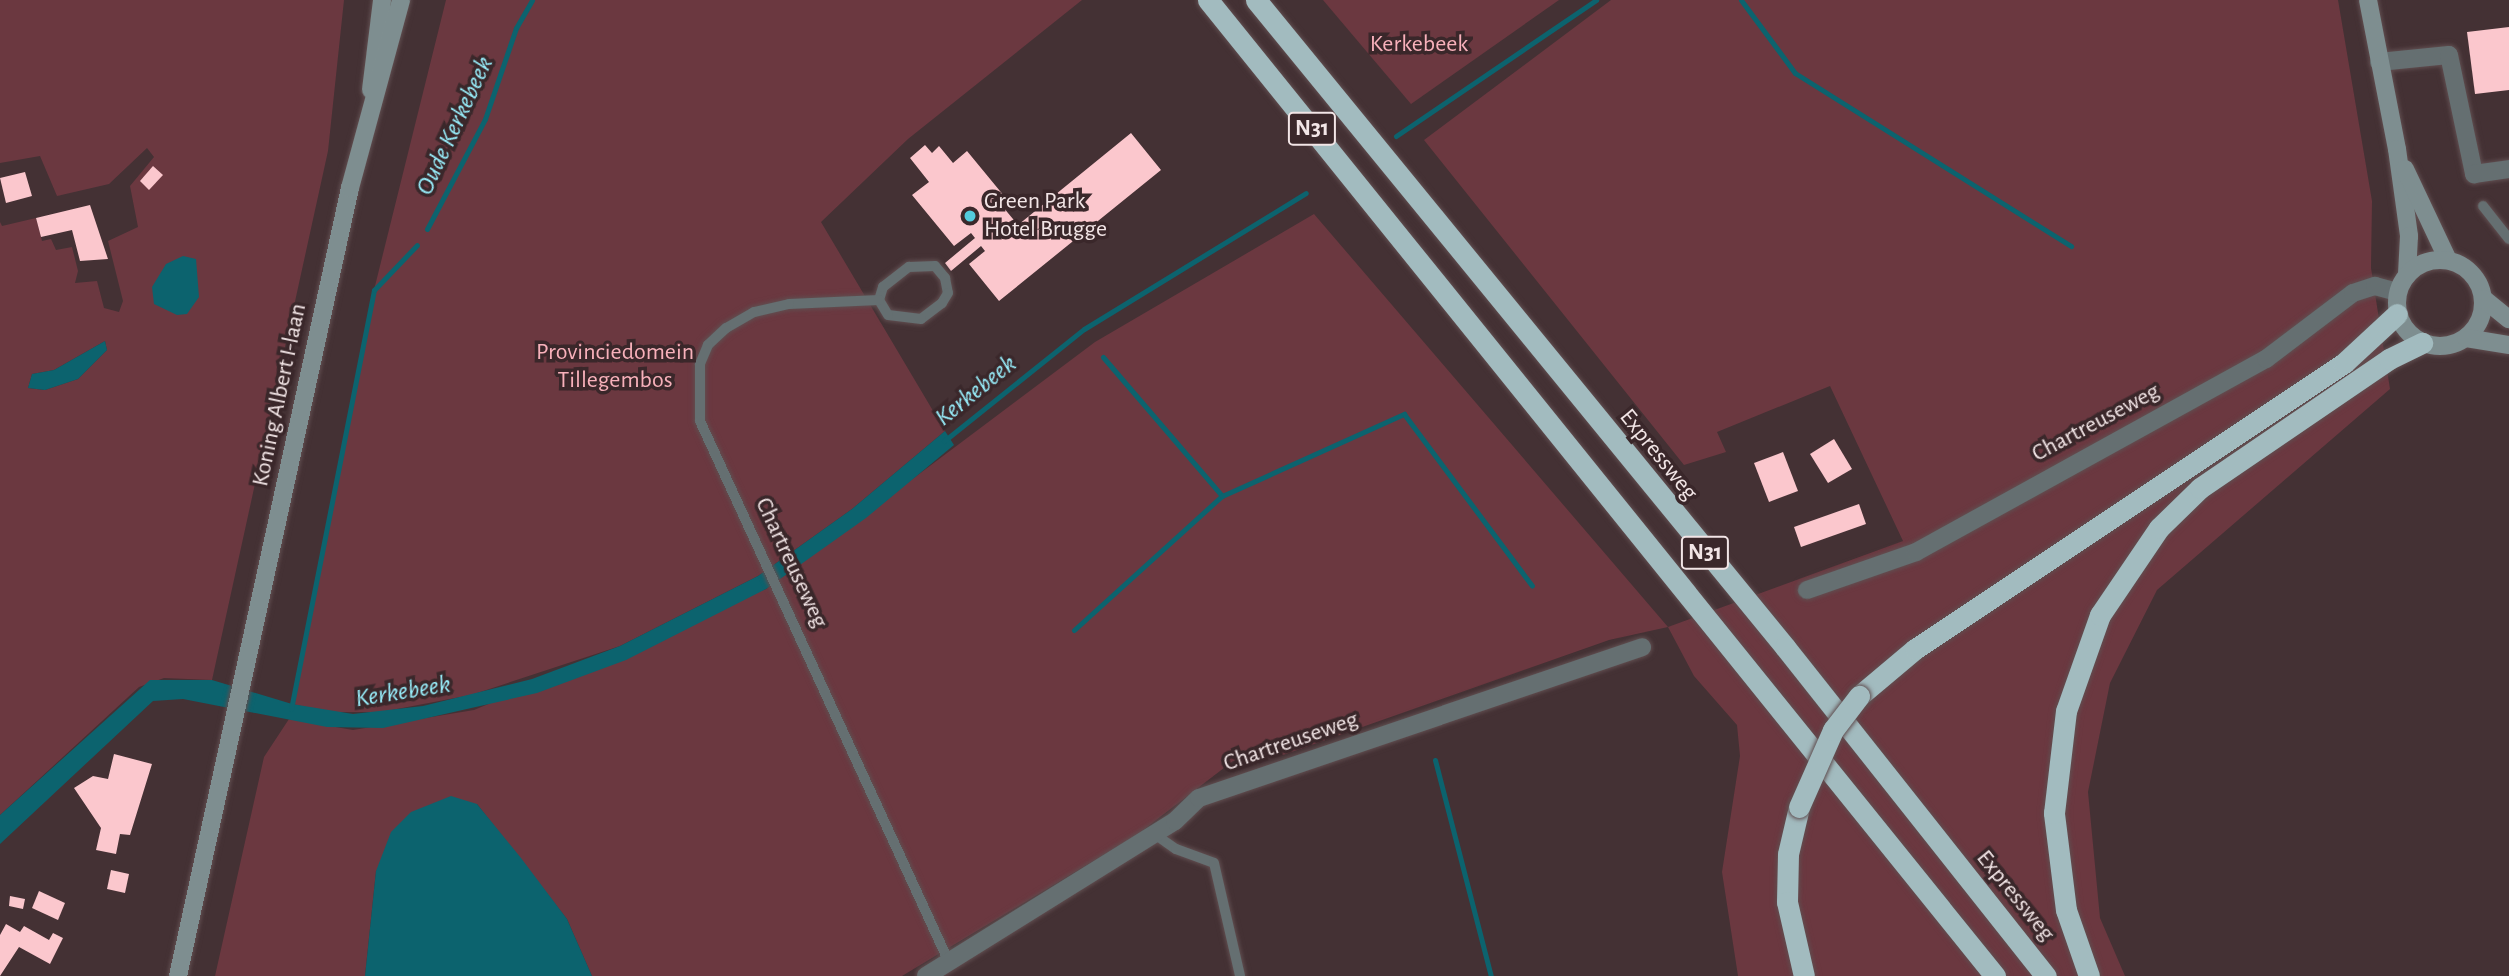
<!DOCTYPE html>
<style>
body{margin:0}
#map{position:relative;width:2509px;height:976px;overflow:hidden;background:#443134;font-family:"Alegreya Sans",sans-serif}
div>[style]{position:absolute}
.green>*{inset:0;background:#6b3840}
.water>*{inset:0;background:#0c636e}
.stream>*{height:5px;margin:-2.5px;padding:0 2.5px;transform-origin:2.5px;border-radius:2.5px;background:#0c636e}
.building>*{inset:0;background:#fbc7cd}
.roads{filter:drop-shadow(0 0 2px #604e50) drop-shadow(0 0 2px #604e50)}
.lane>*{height:10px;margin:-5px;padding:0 5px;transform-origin:5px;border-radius:5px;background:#656f71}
.street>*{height:18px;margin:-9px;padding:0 9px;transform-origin:9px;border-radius:9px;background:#656f71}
.secondary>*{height:18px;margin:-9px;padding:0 9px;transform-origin:9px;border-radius:9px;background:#7e8e90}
.secondary>.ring{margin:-9px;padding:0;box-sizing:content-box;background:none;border:18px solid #7e8e90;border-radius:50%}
.highway>*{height:21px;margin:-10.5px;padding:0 10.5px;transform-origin:10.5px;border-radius:10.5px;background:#a2bbbf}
.bridges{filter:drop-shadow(0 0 2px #604e50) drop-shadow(0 0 2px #604e50)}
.highway-bridge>*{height:21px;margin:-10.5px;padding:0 10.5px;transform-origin:10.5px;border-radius:10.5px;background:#a2bbbf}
.dots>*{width:19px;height:19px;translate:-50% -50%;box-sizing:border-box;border:4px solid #3a272a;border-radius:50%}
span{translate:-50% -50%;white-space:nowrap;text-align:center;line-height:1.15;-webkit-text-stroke:7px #3a272a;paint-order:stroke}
.shield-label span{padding:2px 5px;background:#3a272a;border:2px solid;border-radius:5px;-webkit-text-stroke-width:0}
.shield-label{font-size:23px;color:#f2e5e6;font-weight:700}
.park-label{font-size:24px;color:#f8b1bb}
.poi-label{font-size:24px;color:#f2e5e6}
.left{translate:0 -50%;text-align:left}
.street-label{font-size:24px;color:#f2e5e6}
.water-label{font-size:26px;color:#98eefb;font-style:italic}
</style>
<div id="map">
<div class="green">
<div style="clip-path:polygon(evenodd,0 0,344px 0,328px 151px,212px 680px,164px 678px,139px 687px,0 815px,0 222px,2px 226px,36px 218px,42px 241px,51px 239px,56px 250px,72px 247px,78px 271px,75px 283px,97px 281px,104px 308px,119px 312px,123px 301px,108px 241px,138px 227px,130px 186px,154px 157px,147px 148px,109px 184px,57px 196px,40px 156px,0 163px,0 0,105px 341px,107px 350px,78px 379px,45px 390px,28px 388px,32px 374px,54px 370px,105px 341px)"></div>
<div style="clip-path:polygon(446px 0,1082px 0,908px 139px,821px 222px,945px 431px,852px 509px,758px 576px,620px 646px,471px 695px,381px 712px,329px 712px,292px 704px,374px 290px)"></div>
<div style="clip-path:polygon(1323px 0,1559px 0,1411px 104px)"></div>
<div style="clip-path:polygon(1611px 0,2338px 0,2372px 201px,2371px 268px,2390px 389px,2157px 590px,2110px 683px,2088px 792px,2100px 918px,2125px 976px,1738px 976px,1722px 872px,1740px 756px,1737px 725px,1694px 676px,1668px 627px,1609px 640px,1283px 755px,1233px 761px,1138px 834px,902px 976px,592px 976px,567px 919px,477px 804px,376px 871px,365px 976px,215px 976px,264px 757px,289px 719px,353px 730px,474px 710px,766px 589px,1095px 342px,1314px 214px,1668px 627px,1903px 541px,1830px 386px,1717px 432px,1726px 452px,1684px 465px,1424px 140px)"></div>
</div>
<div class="water">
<div style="clip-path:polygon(183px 256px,196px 259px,199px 297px,187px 314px,177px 315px,154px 304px,152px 287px,166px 264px)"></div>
<div style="clip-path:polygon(105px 341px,107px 350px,78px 379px,45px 390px,28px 388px,32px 374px,54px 370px)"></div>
<div style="clip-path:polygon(945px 431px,954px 445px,866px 518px,766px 589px,626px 660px,537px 693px,383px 728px,327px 727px,183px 699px,153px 701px,0 844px,0 815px,150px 680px,212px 680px,292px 704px,353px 714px,423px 706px,532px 679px,620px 646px,758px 576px,852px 509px)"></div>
<div style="clip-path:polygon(451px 796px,477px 804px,521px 858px,567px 919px,592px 976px,365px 976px,376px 871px,391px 832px,411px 812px)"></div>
</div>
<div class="stream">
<div style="left:1741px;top:0;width:91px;rotate:53.5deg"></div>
<div style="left:1795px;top:73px;width:326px;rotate:32.1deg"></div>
<div style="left:1396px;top:136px;width:242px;rotate:-34.2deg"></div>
<div style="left:427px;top:229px;width:124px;rotate:-62.2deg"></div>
<div style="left:485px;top:119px;width:96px;rotate:-71.2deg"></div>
<div style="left:516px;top:28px;width:32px;rotate:-60deg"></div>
<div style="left:1103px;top:357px;width:183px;rotate:49.4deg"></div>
<div style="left:944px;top:441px;width:179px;rotate:-38.7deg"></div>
<div style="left:1084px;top:329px;width:260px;rotate:-31.5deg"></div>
<div style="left:1074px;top:630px;width:200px;rotate:-42.2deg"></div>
<div style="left:1222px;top:496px;width:200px;rotate:-24.3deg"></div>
<div style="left:1404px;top:414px;width:214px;rotate:53.3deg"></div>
<div style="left:291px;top:709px;width:427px;rotate:-78.8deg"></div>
<div style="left:374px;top:290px;width:62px;rotate:-46.3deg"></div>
<div style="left:1435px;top:760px;width:223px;rotate:75.5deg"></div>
</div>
<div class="building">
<div style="clip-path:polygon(2509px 27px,2509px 90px,2475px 94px,2467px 32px)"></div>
<div style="clip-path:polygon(1131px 133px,1161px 170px,999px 301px,969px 264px,985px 251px,981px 246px,951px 271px,945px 263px,975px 238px,971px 233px,954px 246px,912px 195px,929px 182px,910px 158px,925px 145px,932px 153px,939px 146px,953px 163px,967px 151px,1009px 202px,1003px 207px,1018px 225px)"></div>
<div style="clip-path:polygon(153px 166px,163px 175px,149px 190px,140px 181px)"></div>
<div style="clip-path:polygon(25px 172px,32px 196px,6px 203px,0 178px)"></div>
<div style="clip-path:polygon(90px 205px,108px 259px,80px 261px,72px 230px,41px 237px,36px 218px)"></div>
<div style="clip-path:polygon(1834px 439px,1852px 469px,1828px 483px,1810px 454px)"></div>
<div style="clip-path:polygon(1783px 452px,1798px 491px,1769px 502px,1754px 463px)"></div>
<div style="clip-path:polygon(1859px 504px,1866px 524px,1801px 547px,1794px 527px)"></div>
<div style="clip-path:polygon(114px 754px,152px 764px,130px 835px,120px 834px,116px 854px,96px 850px,101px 828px,74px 788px,93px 776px,108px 779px)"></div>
<div style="clip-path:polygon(111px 870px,129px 874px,125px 893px,107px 889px)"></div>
<div style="clip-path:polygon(39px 891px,65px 903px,58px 920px,32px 908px)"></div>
<div style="clip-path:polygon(10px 896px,25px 899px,23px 909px,9px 906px)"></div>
<div style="clip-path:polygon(6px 924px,20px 932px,24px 926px,49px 940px,53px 933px,63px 938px,50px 964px,19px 947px,0 976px,0 935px)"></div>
</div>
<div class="roads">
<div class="lane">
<div style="left:2483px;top:206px;width:42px;rotate:51.8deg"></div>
<div style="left:879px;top:300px;width:14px;rotate:-73deg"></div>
<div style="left:883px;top:287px;width:33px;rotate:-38deg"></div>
<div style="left:909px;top:267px;width:26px;rotate:-2deg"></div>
<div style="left:935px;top:266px;width:16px;rotate:50deg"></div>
<div style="left:945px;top:278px;width:15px;rotate:79deg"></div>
<div style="left:948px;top:293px;width:12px;rotate:121deg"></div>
<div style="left:942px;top:303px;width:26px;rotate:143deg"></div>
<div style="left:921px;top:319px;width:33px;rotate:-173deg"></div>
<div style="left:888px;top:315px;width:17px;rotate:-121deg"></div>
<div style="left:879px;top:300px;width:90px;rotate:177.5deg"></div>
<div style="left:789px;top:304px;width:36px;rotate:167deg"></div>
<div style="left:754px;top:312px;width:32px;rotate:150deg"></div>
<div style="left:726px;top:328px;width:25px;rotate:137deg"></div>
<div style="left:708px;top:345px;width:21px;rotate:113deg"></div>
<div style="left:700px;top:364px;width:57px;rotate:90deg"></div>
<div style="left:700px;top:421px;width:596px;rotate:65.29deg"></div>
<div style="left:1153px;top:833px;width:28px;rotate:35deg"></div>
<div style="left:1176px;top:849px;width:40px;rotate:20.2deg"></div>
<div style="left:1214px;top:863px;width:116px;rotate:77deg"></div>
</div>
<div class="street">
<div style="left:2379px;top:62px;width:70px;rotate:-5.7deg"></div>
<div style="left:2449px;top:55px;width:122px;rotate:78.1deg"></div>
<div style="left:2474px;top:174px;width:35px;rotate:-8deg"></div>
<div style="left:1807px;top:590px;width:115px;rotate:-19.2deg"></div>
<div style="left:1916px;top:552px;width:400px;rotate:-28.9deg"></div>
<div style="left:2266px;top:359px;width:109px;rotate:-37.2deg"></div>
<div style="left:2353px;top:293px;width:23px;rotate:-18deg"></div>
<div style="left:2375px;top:286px;width:23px;rotate:15deg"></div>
<div style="left:926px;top:976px;width:293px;rotate:-31.9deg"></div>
<div style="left:1175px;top:821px;width:33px;rotate:-44deg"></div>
<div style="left:1199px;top:798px;width:468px;rotate:-18.8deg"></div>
</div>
<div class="secondary">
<div style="left:2368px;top:0;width:152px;rotate:79deg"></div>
<div style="left:2397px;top:149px;width:88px;rotate:82.1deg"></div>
<div style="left:2409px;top:236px;width:39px;rotate:93deg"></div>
<div style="left:371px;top:90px;width:91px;rotate:-83deg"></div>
<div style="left:2405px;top:169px;width:101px;rotate:64.7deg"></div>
<div class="ring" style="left:2397px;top:260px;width:68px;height:68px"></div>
<div style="left:2484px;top:299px;width:32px;rotate:39deg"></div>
<div style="left:2466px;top:338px;width:44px;rotate:9.2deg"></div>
<div style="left:178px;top:976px;width:807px;rotate:-77.69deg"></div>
<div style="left:350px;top:188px;width:195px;rotate:-74.8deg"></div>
</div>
<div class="highway">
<div style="left:1208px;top:0;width:1254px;rotate:51.12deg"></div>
<div style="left:1256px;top:0;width:836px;rotate:50.73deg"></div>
<div style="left:1785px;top:647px;width:420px;rotate:51.6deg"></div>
<div style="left:1859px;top:696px;width:73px;rotate:-40deg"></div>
<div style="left:1915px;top:649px;width:516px;rotate:-33.69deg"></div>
<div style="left:2344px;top:363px;width:72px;rotate:-42.8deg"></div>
<div style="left:1799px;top:807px;width:48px;rotate:103.2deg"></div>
<div style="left:1788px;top:854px;width:48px;rotate:91.2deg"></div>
<div style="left:1787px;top:902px;width:76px;rotate:77.1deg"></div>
<div style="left:2089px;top:976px;width:70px;rotate:-109.2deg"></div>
<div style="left:2066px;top:910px;width:98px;rotate:-97.1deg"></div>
<div style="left:2054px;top:813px;width:103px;rotate:-83.3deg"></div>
<div style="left:2066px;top:711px;width:102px;rotate:-70.5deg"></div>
<div style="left:2100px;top:615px;width:105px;rotate:-55.9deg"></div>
<div style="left:2159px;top:528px;width:57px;rotate:-44.3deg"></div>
<div style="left:2200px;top:488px;width:229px;rotate:-34.3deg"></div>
<div style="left:2389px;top:359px;width:37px;rotate:-26deg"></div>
</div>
</div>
<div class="bridges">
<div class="highway-bridge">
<div style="left:1799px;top:807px;width:84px;rotate:-66.2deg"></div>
<div style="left:1833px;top:730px;width:43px;rotate:-52.6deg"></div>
</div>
</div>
<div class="dots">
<div style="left:970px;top:216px;background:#53cadc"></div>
</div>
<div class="shield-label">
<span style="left:1312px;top:129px">N31</span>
<span style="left:1705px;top:553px">N31</span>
</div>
<div class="park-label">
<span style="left:1419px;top:45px">Kerkebeek</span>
<span style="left:615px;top:367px">Provinciedomein<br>Tillegembos</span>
</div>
<div class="poi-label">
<span class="left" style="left:984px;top:216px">Green Park<br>Hotel Brugge</span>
</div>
<div class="street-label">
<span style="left:280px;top:395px;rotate:-78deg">Koning Albert I-laan</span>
<span style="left:2096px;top:423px;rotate:-28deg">Chartreuseweg</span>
<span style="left:1658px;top:455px;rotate:51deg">Expressweg</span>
<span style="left:791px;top:563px;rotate:65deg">Chartreuseweg</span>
<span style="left:1291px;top:742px;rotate:-19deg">Chartreuseweg</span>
<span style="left:2015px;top:896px;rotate:51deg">Expressweg</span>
</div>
<div class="water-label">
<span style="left:455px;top:126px;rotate:-65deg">Oude Kerkebeek</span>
<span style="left:976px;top:391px;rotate:-39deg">Kerkebeek</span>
<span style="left:403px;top:692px;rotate:-9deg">Kerkebeek</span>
</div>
</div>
